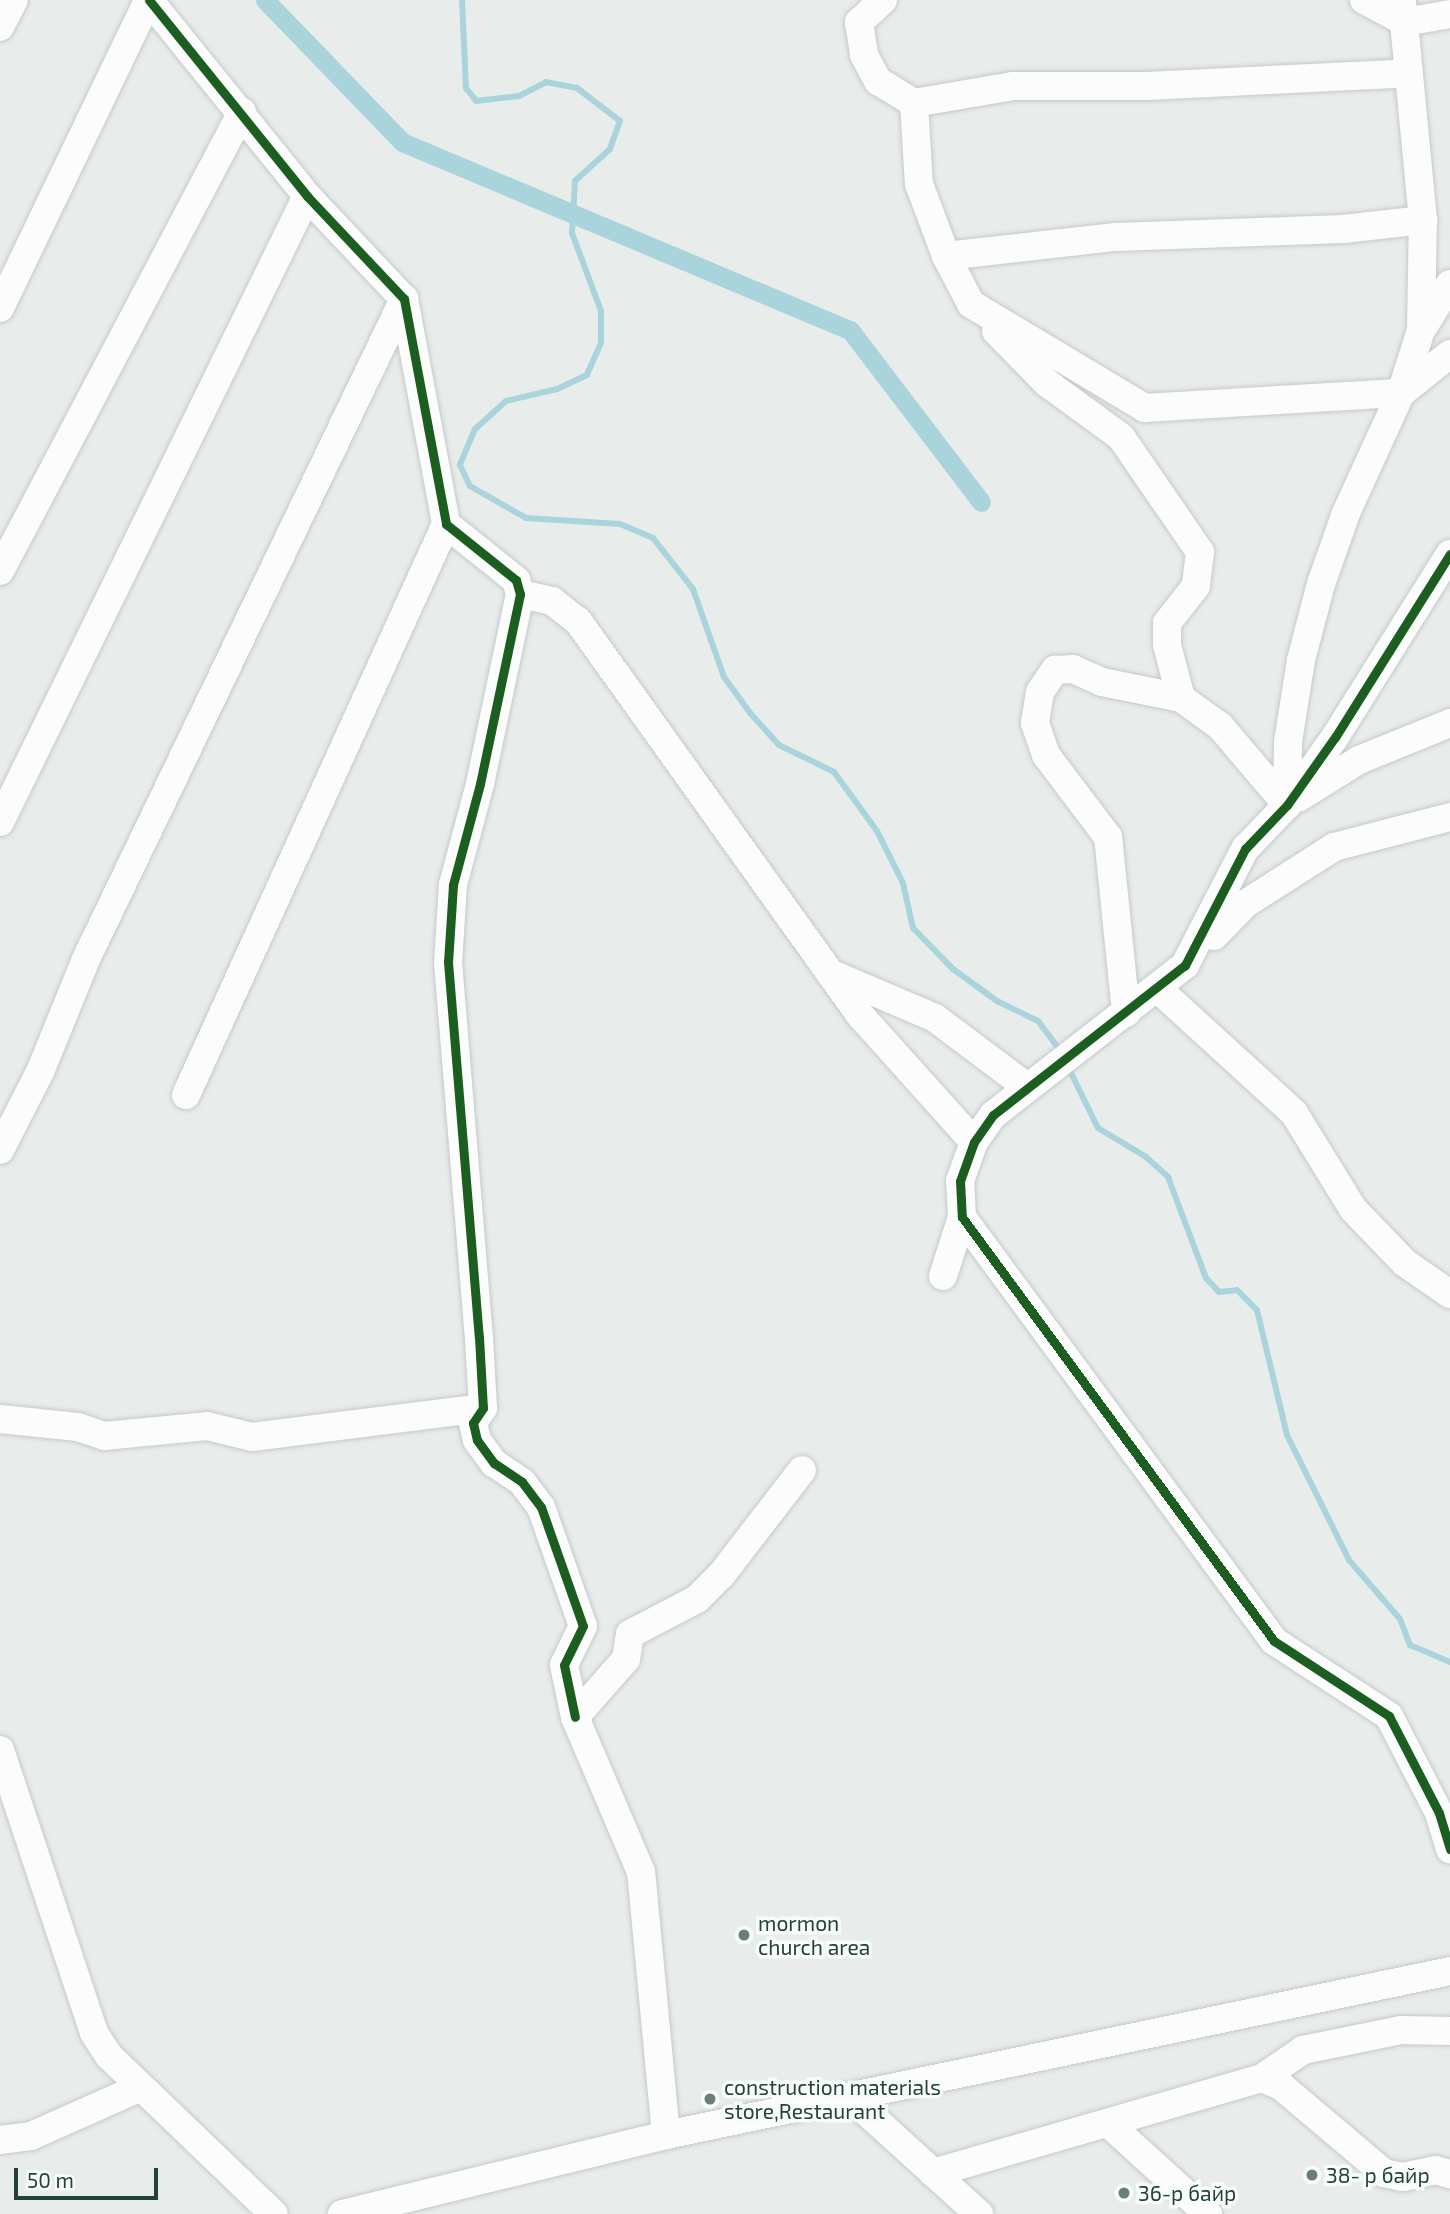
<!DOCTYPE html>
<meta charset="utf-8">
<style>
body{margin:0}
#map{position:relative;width:1450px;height:2214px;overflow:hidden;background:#e8edeb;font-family:"Exo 2",sans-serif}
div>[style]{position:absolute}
.stream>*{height:6px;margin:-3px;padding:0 3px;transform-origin:3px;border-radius:3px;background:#a9d4db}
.canal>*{height:19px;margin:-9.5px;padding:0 9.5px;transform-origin:9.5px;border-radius:9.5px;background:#a9d4db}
.roads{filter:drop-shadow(0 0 2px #c5cac8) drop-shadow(0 0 2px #c5cac8)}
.minor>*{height:28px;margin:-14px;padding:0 14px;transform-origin:14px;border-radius:14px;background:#fcfcfc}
.cycleway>*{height:9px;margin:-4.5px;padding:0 4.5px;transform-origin:4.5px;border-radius:4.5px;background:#1b5e20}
.dots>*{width:19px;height:19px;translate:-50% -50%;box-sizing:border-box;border:4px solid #f7fbf9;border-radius:50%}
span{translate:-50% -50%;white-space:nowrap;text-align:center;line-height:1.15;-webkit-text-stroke:7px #f7fbf9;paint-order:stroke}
.poi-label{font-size:21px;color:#24423a}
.left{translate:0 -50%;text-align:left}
.scale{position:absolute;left:14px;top:2168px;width:144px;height:32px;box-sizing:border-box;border:4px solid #24423a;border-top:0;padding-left:9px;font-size:21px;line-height:24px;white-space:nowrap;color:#24423a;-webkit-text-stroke:5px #f7fbf9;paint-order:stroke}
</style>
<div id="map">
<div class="stream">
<div style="left:462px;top:0;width:88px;rotate:87.4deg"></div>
<div style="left:466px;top:88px;width:16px;rotate:52deg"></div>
<div style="left:476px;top:101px;width:43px;rotate:-6.6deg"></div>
<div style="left:519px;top:96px;width:30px;rotate:-27deg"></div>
<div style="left:546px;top:82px;width:32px;rotate:11deg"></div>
<div style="left:577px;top:88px;width:54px;rotate:37.5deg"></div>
<div style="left:620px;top:121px;width:30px;rotate:110deg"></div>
<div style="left:610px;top:149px;width:47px;rotate:137.6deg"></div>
<div style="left:575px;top:181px;width:52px;rotate:93.3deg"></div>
<div style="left:572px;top:233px;width:83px;rotate:69.6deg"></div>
<div style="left:601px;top:311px;width:32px;rotate:90deg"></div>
<div style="left:601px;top:343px;width:35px;rotate:114deg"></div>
<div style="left:587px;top:375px;width:33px;rotate:155deg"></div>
<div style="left:557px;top:389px;width:52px;rotate:166.8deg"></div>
<div style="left:506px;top:401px;width:42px;rotate:137.9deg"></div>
<div style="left:475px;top:429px;width:39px;rotate:113deg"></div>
<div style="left:460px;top:465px;width:23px;rotate:65deg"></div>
<div style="left:470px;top:486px;width:64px;rotate:29.7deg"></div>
<div style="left:526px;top:518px;width:94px;rotate:3.7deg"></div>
<div style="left:620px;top:524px;width:36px;rotate:23deg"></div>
<div style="left:653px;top:538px;width:65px;rotate:51.9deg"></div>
<div style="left:693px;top:589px;width:93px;rotate:70.6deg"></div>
<div style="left:724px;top:677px;width:46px;rotate:53.9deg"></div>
<div style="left:751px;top:714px;width:42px;rotate:47.9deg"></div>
<div style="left:779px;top:745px;width:61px;rotate:26.1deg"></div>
<div style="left:834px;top:772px;width:73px;rotate:53.9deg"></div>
<div style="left:877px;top:831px;width:58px;rotate:63.4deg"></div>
<div style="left:903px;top:883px;width:46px;rotate:77.5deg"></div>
<div style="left:913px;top:928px;width:57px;rotate:45.7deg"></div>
<div style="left:953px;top:969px;width:54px;rotate:36deg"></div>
<div style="left:997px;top:1001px;width:46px;rotate:26deg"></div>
<div style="left:1038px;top:1021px;width:38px;rotate:53deg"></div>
<div style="left:1068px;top:1067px;width:68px;rotate:63.8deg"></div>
<div style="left:1098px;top:1128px;width:56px;rotate:31.1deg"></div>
<div style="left:1146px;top:1157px;width:30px;rotate:42deg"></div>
<div style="left:1168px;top:1177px;width:108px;rotate:69.4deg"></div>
<div style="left:1206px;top:1278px;width:19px;rotate:47deg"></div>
<div style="left:1219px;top:1292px;width:18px;rotate:-6deg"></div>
<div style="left:1237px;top:1290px;width:28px;rotate:45deg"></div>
<div style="left:1257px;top:1310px;width:129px;rotate:76.5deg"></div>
<div style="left:1287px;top:1435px;width:140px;rotate:63.6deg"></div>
<div style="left:1349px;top:1560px;width:78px;rotate:49.2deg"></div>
<div style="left:1400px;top:1619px;width:28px;rotate:69deg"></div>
<div style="left:1410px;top:1645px;width:43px;rotate:23deg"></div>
</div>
<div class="canal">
<div style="left:265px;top:0;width:197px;rotate:46deg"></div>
<div style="left:402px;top:142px;width:486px;rotate:22.8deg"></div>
<div style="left:850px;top:330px;width:216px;rotate:52.7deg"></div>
</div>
<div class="roads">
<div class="minor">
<div style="left:149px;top:0;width:252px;rotate:51.1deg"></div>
<div style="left:307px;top:196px;width:141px;rotate:46.7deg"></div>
<div style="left:404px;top:299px;width:229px;rotate:79.4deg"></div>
<div style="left:446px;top:524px;width:90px;rotate:38.7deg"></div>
<div style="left:516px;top:580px;width:15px;rotate:74deg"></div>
<div style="left:520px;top:594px;width:194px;rotate:101.9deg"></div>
<div style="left:480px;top:784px;width:105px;rotate:105deg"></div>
<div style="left:453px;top:885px;width:77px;rotate:93.7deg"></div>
<div style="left:448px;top:962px;width:376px;rotate:85.3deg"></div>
<div style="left:479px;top:1337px;width:71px;rotate:86.8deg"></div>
<div style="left:483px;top:1408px;width:18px;rotate:124deg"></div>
<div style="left:473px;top:1423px;width:17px;rotate:77deg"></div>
<div style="left:477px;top:1440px;width:29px;rotate:54deg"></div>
<div style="left:494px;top:1463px;width:34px;rotate:34deg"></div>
<div style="left:522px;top:1482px;width:31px;rotate:53deg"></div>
<div style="left:541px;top:1507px;width:126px;rotate:70.6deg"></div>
<div style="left:583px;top:1626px;width:43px;rotate:116deg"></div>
<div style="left:564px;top:1665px;width:53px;rotate:78.1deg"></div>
<div style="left:883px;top:0;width:33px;rotate:137deg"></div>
<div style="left:859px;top:22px;width:33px;rotate:81deg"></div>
<div style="left:864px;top:55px;width:30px;rotate:62deg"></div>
<div style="left:878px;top:81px;width:42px;rotate:31.4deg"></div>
<div style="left:914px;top:103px;width:100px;rotate:-9.7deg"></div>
<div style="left:1013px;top:86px;width:134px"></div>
<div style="left:1147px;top:86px;width:262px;rotate:-2.8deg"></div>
<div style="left:1364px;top:0;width:47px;rotate:28.2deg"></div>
<div style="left:1405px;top:22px;width:46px;rotate:-10.1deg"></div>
<div style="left:0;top:27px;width:30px;rotate:-63deg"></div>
<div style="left:914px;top:103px;width:81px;rotate:86.5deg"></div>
<div style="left:919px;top:184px;width:77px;rotate:69.4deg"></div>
<div style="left:946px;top:256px;width:171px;rotate:-6.4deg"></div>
<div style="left:1116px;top:237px;width:227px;rotate:-2deg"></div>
<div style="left:1343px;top:229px;width:81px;rotate:-6.4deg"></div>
<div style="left:946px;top:256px;width:54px;rotate:62.5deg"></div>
<div style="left:971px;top:304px;width:203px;rotate:30.9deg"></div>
<div style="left:1145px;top:408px;width:256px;rotate:-3.4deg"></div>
<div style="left:1401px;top:393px;width:63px;rotate:-38.5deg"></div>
<div style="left:0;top:308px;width:342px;rotate:-64.3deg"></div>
<div style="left:1422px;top:329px;width:53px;rotate:-58.1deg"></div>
<div style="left:996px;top:331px;width:73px;rotate:45.6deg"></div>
<div style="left:1047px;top:383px;width:92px;rotate:36.1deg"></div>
<div style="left:1121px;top:437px;width:140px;rotate:55.5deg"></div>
<div style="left:1200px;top:552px;width:34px;rotate:97deg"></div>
<div style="left:1196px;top:586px;width:47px;rotate:128.1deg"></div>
<div style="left:1167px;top:623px;width:22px;rotate:90deg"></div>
<div style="left:1167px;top:645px;width:55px;rotate:75.2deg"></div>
<div style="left:0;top:571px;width:519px;rotate:-62.2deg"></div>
<div style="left:520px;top:594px;width:33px;rotate:12deg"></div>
<div style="left:552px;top:601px;width:33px;rotate:38deg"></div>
<div style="left:578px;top:621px;width:486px;rotate:54.4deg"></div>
<div style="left:861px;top:1016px;width:169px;rotate:48.1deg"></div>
<div style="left:1298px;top:798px;width:72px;rotate:-31.9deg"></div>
<div style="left:1359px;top:760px;width:98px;rotate:-22.1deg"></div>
<div style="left:1287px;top:805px;width:63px;rotate:-89.1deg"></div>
<div style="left:1288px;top:742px;width:83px;rotate:-81deg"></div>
<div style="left:1301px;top:660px;width:79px;rotate:-75.3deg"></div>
<div style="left:1321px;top:584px;width:75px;rotate:-70.6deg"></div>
<div style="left:1346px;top:513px;width:132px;rotate:-65.4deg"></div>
<div style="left:1401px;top:393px;width:66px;rotate:-72.4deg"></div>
<div style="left:1421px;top:330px;width:110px;rotate:-89deg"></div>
<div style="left:1423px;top:220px;width:221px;rotate:-95.5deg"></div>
<div style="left:0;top:822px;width:697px;rotate:-63.88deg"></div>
<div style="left:1214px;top:936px;width:45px;rotate:-45.9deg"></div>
<div style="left:1245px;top:904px;width:106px;rotate:-32.6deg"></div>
<div style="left:1334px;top:847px;width:120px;rotate:-14.5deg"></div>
<div style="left:830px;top:973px;width:114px;rotate:23.2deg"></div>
<div style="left:935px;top:1018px;width:115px;rotate:36.9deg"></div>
<div style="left:1157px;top:988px;width:185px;rotate:42.4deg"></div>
<div style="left:1294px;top:1113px;width:113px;rotate:58.4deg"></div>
<div style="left:1353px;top:1209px;width:75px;rotate:46.1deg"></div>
<div style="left:1405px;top:1263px;width:55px;rotate:34.6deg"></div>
<div style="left:1126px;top:1013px;width:177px;rotate:-95.8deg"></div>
<div style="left:1108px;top:837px;width:103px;rotate:-127.1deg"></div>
<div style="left:1046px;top:755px;width:34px;rotate:-109deg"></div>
<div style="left:1035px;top:723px;width:31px;rotate:-81deg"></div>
<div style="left:1040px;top:692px;width:27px;rotate:-56deg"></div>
<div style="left:1055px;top:670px;width:18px;rotate:-3deg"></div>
<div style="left:1073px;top:669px;width:32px;rotate:24deg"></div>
<div style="left:1102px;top:682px;width:81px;rotate:11.4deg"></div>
<div style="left:1181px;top:698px;width:48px;rotate:35.7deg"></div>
<div style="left:1220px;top:726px;width:104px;rotate:49.7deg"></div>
<div style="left:186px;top:1095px;width:627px;rotate:-65.52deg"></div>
<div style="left:0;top:1150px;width:88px;rotate:-62.9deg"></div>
<div style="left:40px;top:1072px;width:122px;rotate:-67.8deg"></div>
<div style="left:86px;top:959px;width:733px;rotate:-64.27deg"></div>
<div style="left:962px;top:1217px;width:526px;rotate:53.65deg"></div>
<div style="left:1274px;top:1641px;width:137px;rotate:33.1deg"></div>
<div style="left:1389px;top:1716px;width:109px;rotate:62.7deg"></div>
<div style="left:1439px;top:1813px;width:38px;rotate:73deg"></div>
<div style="left:943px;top:1276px;width:62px;rotate:-72.1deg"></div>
<div style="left:962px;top:1217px;width:36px;rotate:-93deg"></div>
<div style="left:960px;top:1181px;width:41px;rotate:-70.3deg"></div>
<div style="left:974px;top:1142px;width:33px;rotate:-55deg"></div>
<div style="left:993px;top:1115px;width:244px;rotate:-38deg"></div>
<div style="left:1185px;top:965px;width:131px;rotate:-62.7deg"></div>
<div style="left:1245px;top:849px;width:61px;rotate:-46.3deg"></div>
<div style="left:1287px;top:805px;width:83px;rotate:-54.8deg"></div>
<div style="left:1335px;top:737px;width:216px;rotate:-57.9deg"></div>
<div style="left:0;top:1419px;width:78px;rotate:5.9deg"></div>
<div style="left:78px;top:1427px;width:28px;rotate:19deg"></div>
<div style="left:104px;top:1436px;width:103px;rotate:-5.5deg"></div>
<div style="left:207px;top:1426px;width:46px;rotate:13.7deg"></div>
<div style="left:252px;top:1437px;width:233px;rotate:-7.2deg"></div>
<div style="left:0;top:1750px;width:298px;rotate:71.6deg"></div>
<div style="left:94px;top:2033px;width:27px;rotate:57deg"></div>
<div style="left:109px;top:2056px;width:228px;rotate:43.8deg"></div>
<div style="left:1262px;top:2078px;width:50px;rotate:-34.3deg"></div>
<div style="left:1303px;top:2050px;width:100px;rotate:-11.5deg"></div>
<div style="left:1401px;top:2030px;width:49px;rotate:1.2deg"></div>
<div style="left:851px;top:2098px;width:173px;rotate:42.2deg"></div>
<div style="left:1109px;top:2124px;width:134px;rotate:42.3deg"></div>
<div style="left:666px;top:2135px;width:264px;rotate:-95.4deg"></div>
<div style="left:641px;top:1872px;width:168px;rotate:-113.1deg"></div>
<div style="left:575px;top:1717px;width:77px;rotate:-48.7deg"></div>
<div style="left:626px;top:1659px;width:25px;rotate:-81deg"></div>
<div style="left:630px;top:1634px;width:76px;rotate:-27.6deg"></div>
<div style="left:697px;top:1599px;width:35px;rotate:-45deg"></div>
<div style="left:722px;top:1574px;width:131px;rotate:-52.4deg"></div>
<div style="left:0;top:2140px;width:31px;rotate:-7deg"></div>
<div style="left:31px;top:2136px;width:120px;rotate:-24deg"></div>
<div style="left:933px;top:2173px;width:342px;rotate:-16.1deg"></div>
<div style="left:1262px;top:2078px;width:21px;rotate:23deg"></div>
<div style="left:1281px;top:2086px;width:135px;rotate:40.2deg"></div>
<div style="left:1384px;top:2173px;width:19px;rotate:12deg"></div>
<div style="left:1403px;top:2177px;width:33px;rotate:-12deg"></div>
<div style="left:1435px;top:2170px;width:16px;rotate:15deg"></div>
<div style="left:342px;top:2214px;width:333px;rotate:-13.7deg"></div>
<div style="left:666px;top:2135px;width:801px;rotate:-11.81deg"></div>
</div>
</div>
<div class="cycleway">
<div style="left:149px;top:0;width:252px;rotate:51.1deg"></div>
<div style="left:307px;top:196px;width:141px;rotate:46.7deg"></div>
<div style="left:404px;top:299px;width:229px;rotate:79.4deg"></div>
<div style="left:446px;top:524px;width:90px;rotate:38.7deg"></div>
<div style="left:516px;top:580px;width:15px;rotate:74deg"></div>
<div style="left:520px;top:594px;width:194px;rotate:101.9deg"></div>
<div style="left:480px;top:784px;width:105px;rotate:105deg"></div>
<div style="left:453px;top:885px;width:77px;rotate:93.7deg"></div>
<div style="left:448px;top:962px;width:376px;rotate:85.3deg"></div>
<div style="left:479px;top:1337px;width:71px;rotate:86.8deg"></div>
<div style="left:483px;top:1408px;width:18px;rotate:124deg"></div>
<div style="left:473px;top:1423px;width:17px;rotate:77deg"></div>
<div style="left:477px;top:1440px;width:29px;rotate:54deg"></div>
<div style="left:494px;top:1463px;width:34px;rotate:34deg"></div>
<div style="left:522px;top:1482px;width:31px;rotate:53deg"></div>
<div style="left:541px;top:1507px;width:126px;rotate:70.6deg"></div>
<div style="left:583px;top:1626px;width:43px;rotate:116deg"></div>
<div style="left:564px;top:1665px;width:53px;rotate:78.1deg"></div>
<div style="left:1450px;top:554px;width:216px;rotate:122.1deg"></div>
<div style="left:1335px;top:737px;width:83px;rotate:125.2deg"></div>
<div style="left:1287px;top:805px;width:61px;rotate:133.7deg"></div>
<div style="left:1245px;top:849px;width:131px;rotate:117.3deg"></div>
<div style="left:1185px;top:965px;width:244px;rotate:142deg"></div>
<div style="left:993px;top:1115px;width:33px;rotate:125deg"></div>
<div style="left:974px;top:1142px;width:41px;rotate:109.7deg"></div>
<div style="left:960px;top:1181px;width:36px;rotate:87deg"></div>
<div style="left:962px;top:1217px;width:526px;rotate:53.65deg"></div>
<div style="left:1274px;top:1641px;width:137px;rotate:33.1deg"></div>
<div style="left:1389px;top:1716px;width:109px;rotate:62.7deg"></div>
<div style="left:1439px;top:1813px;width:38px;rotate:73deg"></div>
</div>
<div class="dots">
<div style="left:744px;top:1935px;background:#697e78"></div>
<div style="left:710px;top:2099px;background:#697e78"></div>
<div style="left:1312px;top:2175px;background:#697e78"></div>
<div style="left:1124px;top:2193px;background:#697e78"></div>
</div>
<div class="poi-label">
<span class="left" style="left:758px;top:1935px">mormon<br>church area</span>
<span class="left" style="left:724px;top:2099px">construction materials<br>store,Restaurant</span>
<span class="left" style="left:1326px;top:2175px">38- р байр</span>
<span class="left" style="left:1138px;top:2193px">36-р байр</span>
</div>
<div class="scale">50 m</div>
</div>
